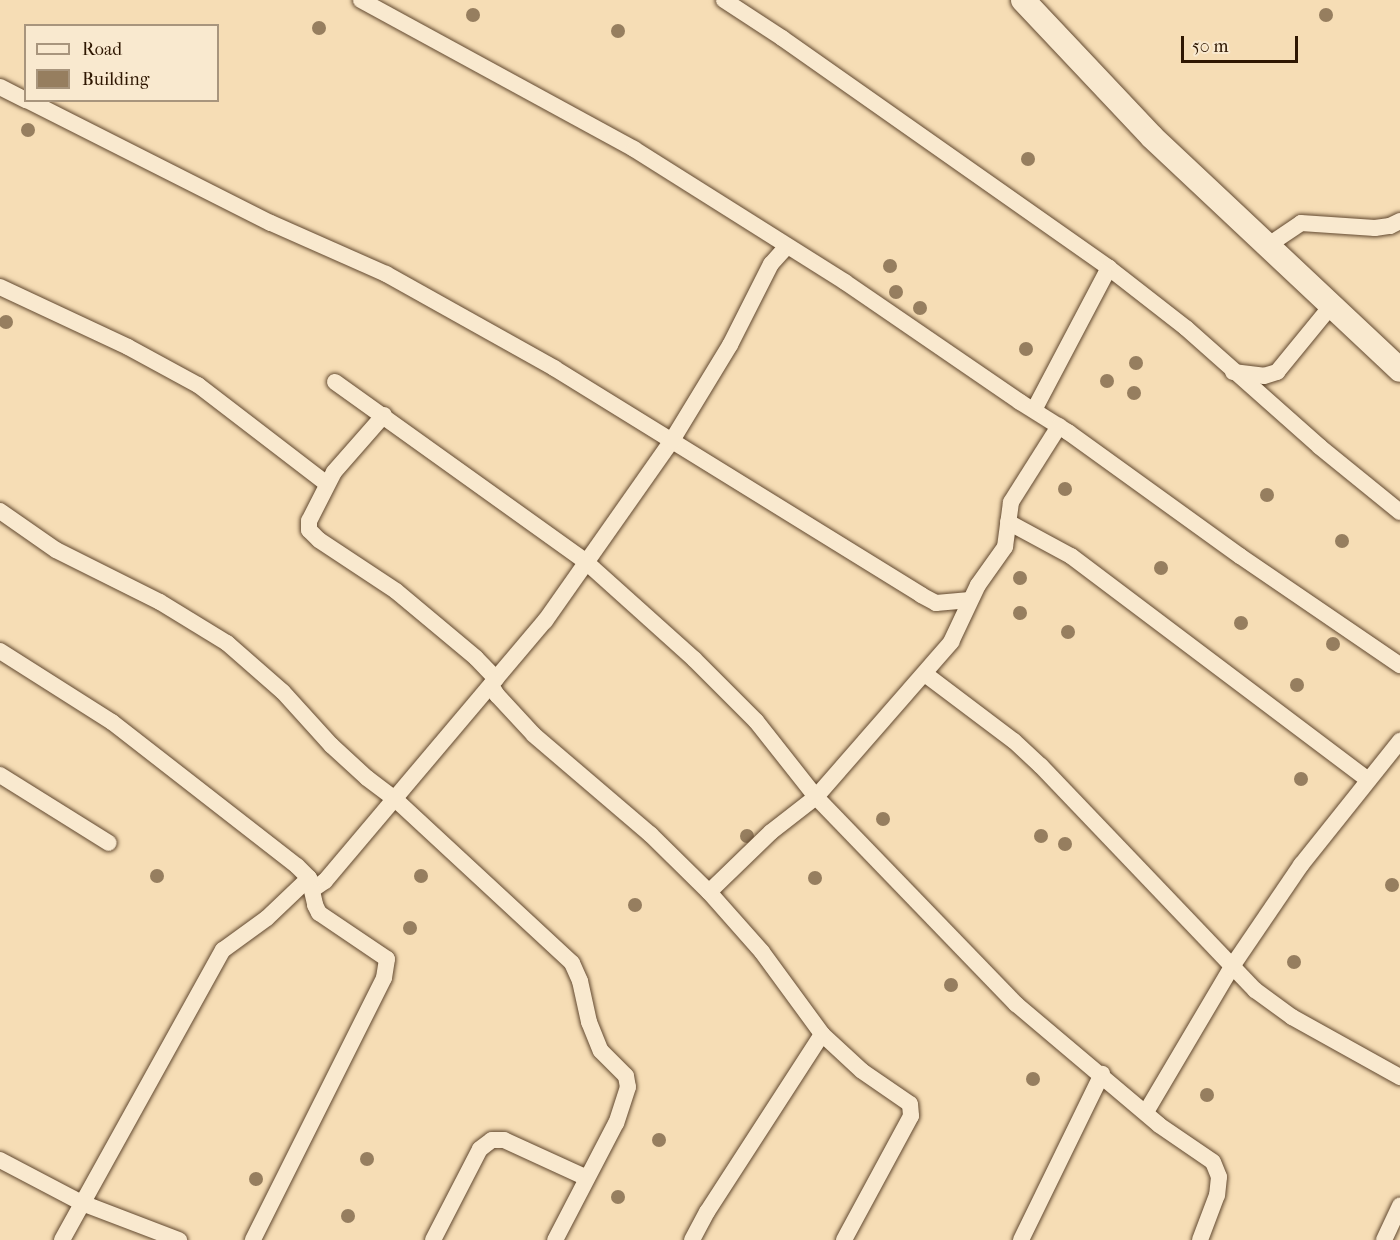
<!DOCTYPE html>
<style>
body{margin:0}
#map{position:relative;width:1400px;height:1240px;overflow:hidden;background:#f6ddb5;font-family:"IM FELL French Canon",serif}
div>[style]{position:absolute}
.building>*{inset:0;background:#967e5f}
.round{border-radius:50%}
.roads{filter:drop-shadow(0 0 2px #61482f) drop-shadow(0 0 2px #61482f)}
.street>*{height:16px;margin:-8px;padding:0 8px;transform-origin:8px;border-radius:8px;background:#f9e9cf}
.secondary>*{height:24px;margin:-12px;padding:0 12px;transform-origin:12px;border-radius:12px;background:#f9e9cf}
span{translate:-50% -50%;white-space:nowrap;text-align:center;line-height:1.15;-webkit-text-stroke:4.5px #f9e9cf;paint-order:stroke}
.legend{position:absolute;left:24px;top:24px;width:195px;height:78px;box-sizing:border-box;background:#f9e9cf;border:2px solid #a8957d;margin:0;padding:8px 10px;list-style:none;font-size:18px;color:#2f1702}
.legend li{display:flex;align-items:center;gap:12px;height:30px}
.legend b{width:30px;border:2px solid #a8957d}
.scale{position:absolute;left:1181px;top:36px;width:117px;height:27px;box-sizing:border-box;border:3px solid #2f1702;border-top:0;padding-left:8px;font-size:18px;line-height:21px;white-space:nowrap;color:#2f1702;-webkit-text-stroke:4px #f9e9cf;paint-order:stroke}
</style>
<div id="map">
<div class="building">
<div class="round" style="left:466px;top:8px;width:14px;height:14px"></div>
<div class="round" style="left:1319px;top:8px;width:14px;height:14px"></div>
<div class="round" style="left:312px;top:21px;width:14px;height:14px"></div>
<div class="round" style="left:611px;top:24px;width:14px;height:14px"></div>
<div class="round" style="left:21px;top:123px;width:14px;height:14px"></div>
<div class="round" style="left:1021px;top:152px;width:14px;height:14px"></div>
<div class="round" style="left:883px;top:259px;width:14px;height:14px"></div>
<div class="round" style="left:889px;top:285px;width:14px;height:14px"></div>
<div class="round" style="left:913px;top:301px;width:14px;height:14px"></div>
<div class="round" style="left:-1px;top:315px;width:14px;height:14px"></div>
<div class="round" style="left:1019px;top:342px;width:14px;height:14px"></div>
<div class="round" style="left:1129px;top:356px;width:14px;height:14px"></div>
<div class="round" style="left:1100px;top:374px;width:14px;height:14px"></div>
<div class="round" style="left:1127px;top:386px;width:14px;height:14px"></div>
<div class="round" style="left:1058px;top:482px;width:14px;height:14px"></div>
<div class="round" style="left:1260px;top:488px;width:14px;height:14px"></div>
<div class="round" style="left:1335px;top:534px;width:14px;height:14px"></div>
<div class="round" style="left:1154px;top:561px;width:14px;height:14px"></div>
<div class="round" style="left:1013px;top:571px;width:14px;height:14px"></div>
<div class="round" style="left:1013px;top:606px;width:14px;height:14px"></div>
<div class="round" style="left:1234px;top:616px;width:14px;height:14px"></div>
<div class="round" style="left:1061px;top:625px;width:14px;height:14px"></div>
<div class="round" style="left:1326px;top:637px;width:14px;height:14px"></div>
<div class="round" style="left:1290px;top:678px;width:14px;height:14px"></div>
<div class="round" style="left:1294px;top:772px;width:14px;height:14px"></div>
<div class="round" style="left:876px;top:812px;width:14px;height:14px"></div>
<div class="round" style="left:1034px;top:829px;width:14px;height:14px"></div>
<div class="round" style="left:740px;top:829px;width:14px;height:14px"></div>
<div class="round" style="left:1058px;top:837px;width:14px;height:14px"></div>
<div class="round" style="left:414px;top:869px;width:14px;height:14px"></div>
<div class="round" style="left:150px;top:869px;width:14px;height:14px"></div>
<div class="round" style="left:808px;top:871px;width:14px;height:14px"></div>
<div class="round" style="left:1385px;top:878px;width:14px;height:14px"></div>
<div class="round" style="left:628px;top:898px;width:14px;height:14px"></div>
<div class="round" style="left:403px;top:921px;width:14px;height:14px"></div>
<div class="round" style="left:1287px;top:955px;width:14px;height:14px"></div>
<div class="round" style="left:944px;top:978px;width:14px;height:14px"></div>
<div class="round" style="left:1026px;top:1072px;width:14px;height:14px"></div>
<div class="round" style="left:1200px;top:1088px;width:14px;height:14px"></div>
<div class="round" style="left:652px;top:1133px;width:14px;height:14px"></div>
<div class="round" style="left:360px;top:1152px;width:14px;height:14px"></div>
<div class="round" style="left:249px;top:1172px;width:14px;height:14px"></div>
<div class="round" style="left:611px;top:1190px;width:14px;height:14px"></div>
<div class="round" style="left:341px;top:1209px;width:14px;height:14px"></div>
</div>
<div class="roads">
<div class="street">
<div style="left:361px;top:0;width:311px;rotate:28.6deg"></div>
<div style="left:634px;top:149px;width:249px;rotate:32.2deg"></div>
<div style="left:845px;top:282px;width:212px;rotate:34.4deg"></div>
<div style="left:1020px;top:402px;width:57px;rotate:32deg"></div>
<div style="left:1068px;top:432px;width:212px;rotate:35.8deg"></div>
<div style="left:1240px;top:556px;width:194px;rotate:34.3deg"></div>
<div style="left:724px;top:0;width:69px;rotate:33.2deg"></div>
<div style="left:782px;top:38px;width:400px;rotate:35.1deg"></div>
<div style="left:1109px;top:268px;width:98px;rotate:37.9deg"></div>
<div style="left:1186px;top:328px;width:179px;rotate:41.6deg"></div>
<div style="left:1320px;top:447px;width:103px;rotate:39.1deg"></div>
<div style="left:0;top:87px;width:29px;rotate:27deg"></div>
<div style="left:27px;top:100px;width:273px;rotate:26.8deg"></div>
<div style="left:271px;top:223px;width:126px;rotate:23.9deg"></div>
<div style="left:386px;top:274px;width:193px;rotate:29.2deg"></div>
<div style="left:554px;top:368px;width:432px;rotate:31.7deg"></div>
<div style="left:921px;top:595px;width:17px;rotate:28deg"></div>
<div style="left:936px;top:603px;width:34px;rotate:-5deg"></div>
<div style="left:1267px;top:246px;width:41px;rotate:-34.1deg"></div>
<div style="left:1301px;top:223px;width:74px;rotate:3.9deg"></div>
<div style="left:1375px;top:228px;width:15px;rotate:-8deg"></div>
<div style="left:1390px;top:226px;width:11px;rotate:-27deg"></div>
<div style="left:0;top:287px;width:141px;rotate:25.1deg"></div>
<div style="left:128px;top:347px;width:80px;rotate:28.5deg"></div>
<div style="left:198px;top:385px;width:163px;rotate:37.5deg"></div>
<div style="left:1233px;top:372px;width:31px;rotate:7deg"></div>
<div style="left:1264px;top:376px;width:14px;rotate:-17deg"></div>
<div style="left:1277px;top:372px;width:85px;rotate:-50.7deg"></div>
<div style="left:335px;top:382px;width:309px;rotate:35.6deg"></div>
<div style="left:586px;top:562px;width:145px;rotate:41.9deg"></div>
<div style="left:694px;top:659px;width:88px;rotate:45deg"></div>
<div style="left:756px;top:721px;width:97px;rotate:51.7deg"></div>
<div style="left:816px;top:797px;width:288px;rotate:46deg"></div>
<div style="left:1016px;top:1004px;width:187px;rotate:40.2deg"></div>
<div style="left:1159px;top:1125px;width:65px;rotate:34.4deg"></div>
<div style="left:1213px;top:1162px;width:16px;rotate:68deg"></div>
<div style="left:1219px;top:1177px;width:18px;rotate:96deg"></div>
<div style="left:1217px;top:1195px;width:48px;rotate:110.7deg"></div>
<div style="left:1034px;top:410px;width:161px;rotate:-62.2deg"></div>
<div style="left:384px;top:415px;width:76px;rotate:131.3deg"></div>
<div style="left:334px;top:472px;width:55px;rotate:117deg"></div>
<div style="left:309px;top:521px;width:9px;rotate:90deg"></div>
<div style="left:309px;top:530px;width:14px;rotate:45deg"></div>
<div style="left:319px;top:540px;width:92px;rotate:33.5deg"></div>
<div style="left:396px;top:591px;width:104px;rotate:39.9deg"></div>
<div style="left:476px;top:658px;width:29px;rotate:46deg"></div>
<div style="left:0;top:511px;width:68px;rotate:34.9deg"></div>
<div style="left:56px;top:550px;width:116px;rotate:26.6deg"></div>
<div style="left:160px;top:602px;width:79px;rotate:31.5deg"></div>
<div style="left:227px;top:643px;width:74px;rotate:41.2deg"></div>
<div style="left:283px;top:692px;width:72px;rotate:47.8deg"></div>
<div style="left:331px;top:745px;width:49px;rotate:42.5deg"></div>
<div style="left:367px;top:778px;width:35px;rotate:37deg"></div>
<div style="left:395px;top:799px;width:241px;rotate:42.8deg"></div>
<div style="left:572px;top:963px;width:20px;rotate:66deg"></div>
<div style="left:580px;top:981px;width:42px;rotate:77.6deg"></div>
<div style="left:589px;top:1022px;width:31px;rotate:68deg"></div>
<div style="left:601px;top:1051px;width:35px;rotate:45deg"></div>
<div style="left:626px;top:1076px;width:11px;rotate:80deg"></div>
<div style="left:628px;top:1087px;width:38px;rotate:108deg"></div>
<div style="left:616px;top:1123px;width:132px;rotate:117.5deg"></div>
<div style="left:1008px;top:522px;width:72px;rotate:28.4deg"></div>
<div style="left:1071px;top:556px;width:372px;rotate:37deg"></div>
<div style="left:0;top:651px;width:133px;rotate:32.4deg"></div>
<div style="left:112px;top:722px;width:234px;rotate:37.9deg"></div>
<div style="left:297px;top:866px;width:17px;rotate:45deg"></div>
<div style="left:309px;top:878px;width:28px;rotate:77deg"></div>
<div style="left:315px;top:905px;width:9px;rotate:63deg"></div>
<div style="left:319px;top:913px;width:82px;rotate:34.1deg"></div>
<div style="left:387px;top:959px;width:19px;rotate:99deg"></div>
<div style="left:384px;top:978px;width:293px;rotate:116.6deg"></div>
<div style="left:925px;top:674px;width:111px;rotate:37deg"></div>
<div style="left:1014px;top:741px;width:37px;rotate:43deg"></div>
<div style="left:1041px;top:766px;width:310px;rotate:46.3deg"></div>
<div style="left:1255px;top:990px;width:46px;rotate:36.1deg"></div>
<div style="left:1292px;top:1017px;width:124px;rotate:29.1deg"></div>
<div style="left:491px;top:685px;width:12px;rotate:59deg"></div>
<div style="left:497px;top:695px;width:54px;rotate:47.2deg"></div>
<div style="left:534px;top:735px;width:153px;rotate:40.5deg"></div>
<div style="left:650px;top:834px;width:83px;rotate:44.5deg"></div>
<div style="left:709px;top:892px;width:80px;rotate:48.5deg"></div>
<div style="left:762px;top:952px;width:102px;rotate:53.8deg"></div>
<div style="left:822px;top:1034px;width:54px;rotate:42.8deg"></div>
<div style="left:862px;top:1071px;width:58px;rotate:34.5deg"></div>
<div style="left:910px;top:1104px;width:12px;rotate:85deg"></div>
<div style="left:911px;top:1116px;width:141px;rotate:118.4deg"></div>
<div style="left:0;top:775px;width:128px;rotate:32deg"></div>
<div style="left:312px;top:890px;width:16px;rotate:-35deg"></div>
<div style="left:325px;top:881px;width:341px;rotate:-49.8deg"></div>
<div style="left:545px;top:621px;width:219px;rotate:-54.9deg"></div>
<div style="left:671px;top:442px;width:114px;rotate:-58.7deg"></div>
<div style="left:730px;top:345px;width:91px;rotate:-63.2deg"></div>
<div style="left:771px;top:264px;width:24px;rotate:-48deg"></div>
<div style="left:709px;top:892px;width:86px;rotate:-44.1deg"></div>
<div style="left:771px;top:832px;width:57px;rotate:-37.9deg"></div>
<div style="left:816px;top:797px;width:206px;rotate:-48.9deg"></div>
<div style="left:951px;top:642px;width:63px;rotate:-64.7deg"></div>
<div style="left:978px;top:585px;width:47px;rotate:-54.6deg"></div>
<div style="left:1005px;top:547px;width:45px;rotate:-82.4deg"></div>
<div style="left:1011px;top:502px;width:90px;rotate:-57.7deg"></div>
<div style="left:1146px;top:1112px;width:167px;rotate:-59.4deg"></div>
<div style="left:1231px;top:968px;width:125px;rotate:-55.8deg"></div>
<div style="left:1301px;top:865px;width:159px;rotate:-51.4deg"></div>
<div style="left:0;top:1160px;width:93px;rotate:27.7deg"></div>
<div style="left:82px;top:1203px;width:104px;rotate:20.9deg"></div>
<div style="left:62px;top:1240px;width:332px;rotate:-61deg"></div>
<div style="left:223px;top:950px;width:54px;rotate:-36deg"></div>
<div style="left:267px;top:918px;width:58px;rotate:-43.6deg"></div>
<div style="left:433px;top:1240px;width:102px;rotate:-62.7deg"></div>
<div style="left:480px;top:1149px;width:15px;rotate:-37deg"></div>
<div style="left:492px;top:1140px;width:12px"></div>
<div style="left:504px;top:1140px;width:91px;rotate:24.6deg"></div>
<div style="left:692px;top:1240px;width:32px;rotate:-62deg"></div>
<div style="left:707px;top:1212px;width:212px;rotate:-57.1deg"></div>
<div style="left:1021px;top:1240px;width:185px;rotate:-64deg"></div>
<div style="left:1384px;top:1240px;width:38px;rotate:-65deg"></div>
</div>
<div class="secondary">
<div style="left:1023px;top:0;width:188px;rotate:46.7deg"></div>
<div style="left:1152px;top:137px;width:340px;rotate:43.2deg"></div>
</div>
</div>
<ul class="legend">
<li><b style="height:8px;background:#f9e9cf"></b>Road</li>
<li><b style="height:16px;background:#967e5f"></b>Building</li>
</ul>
<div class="scale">50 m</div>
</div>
